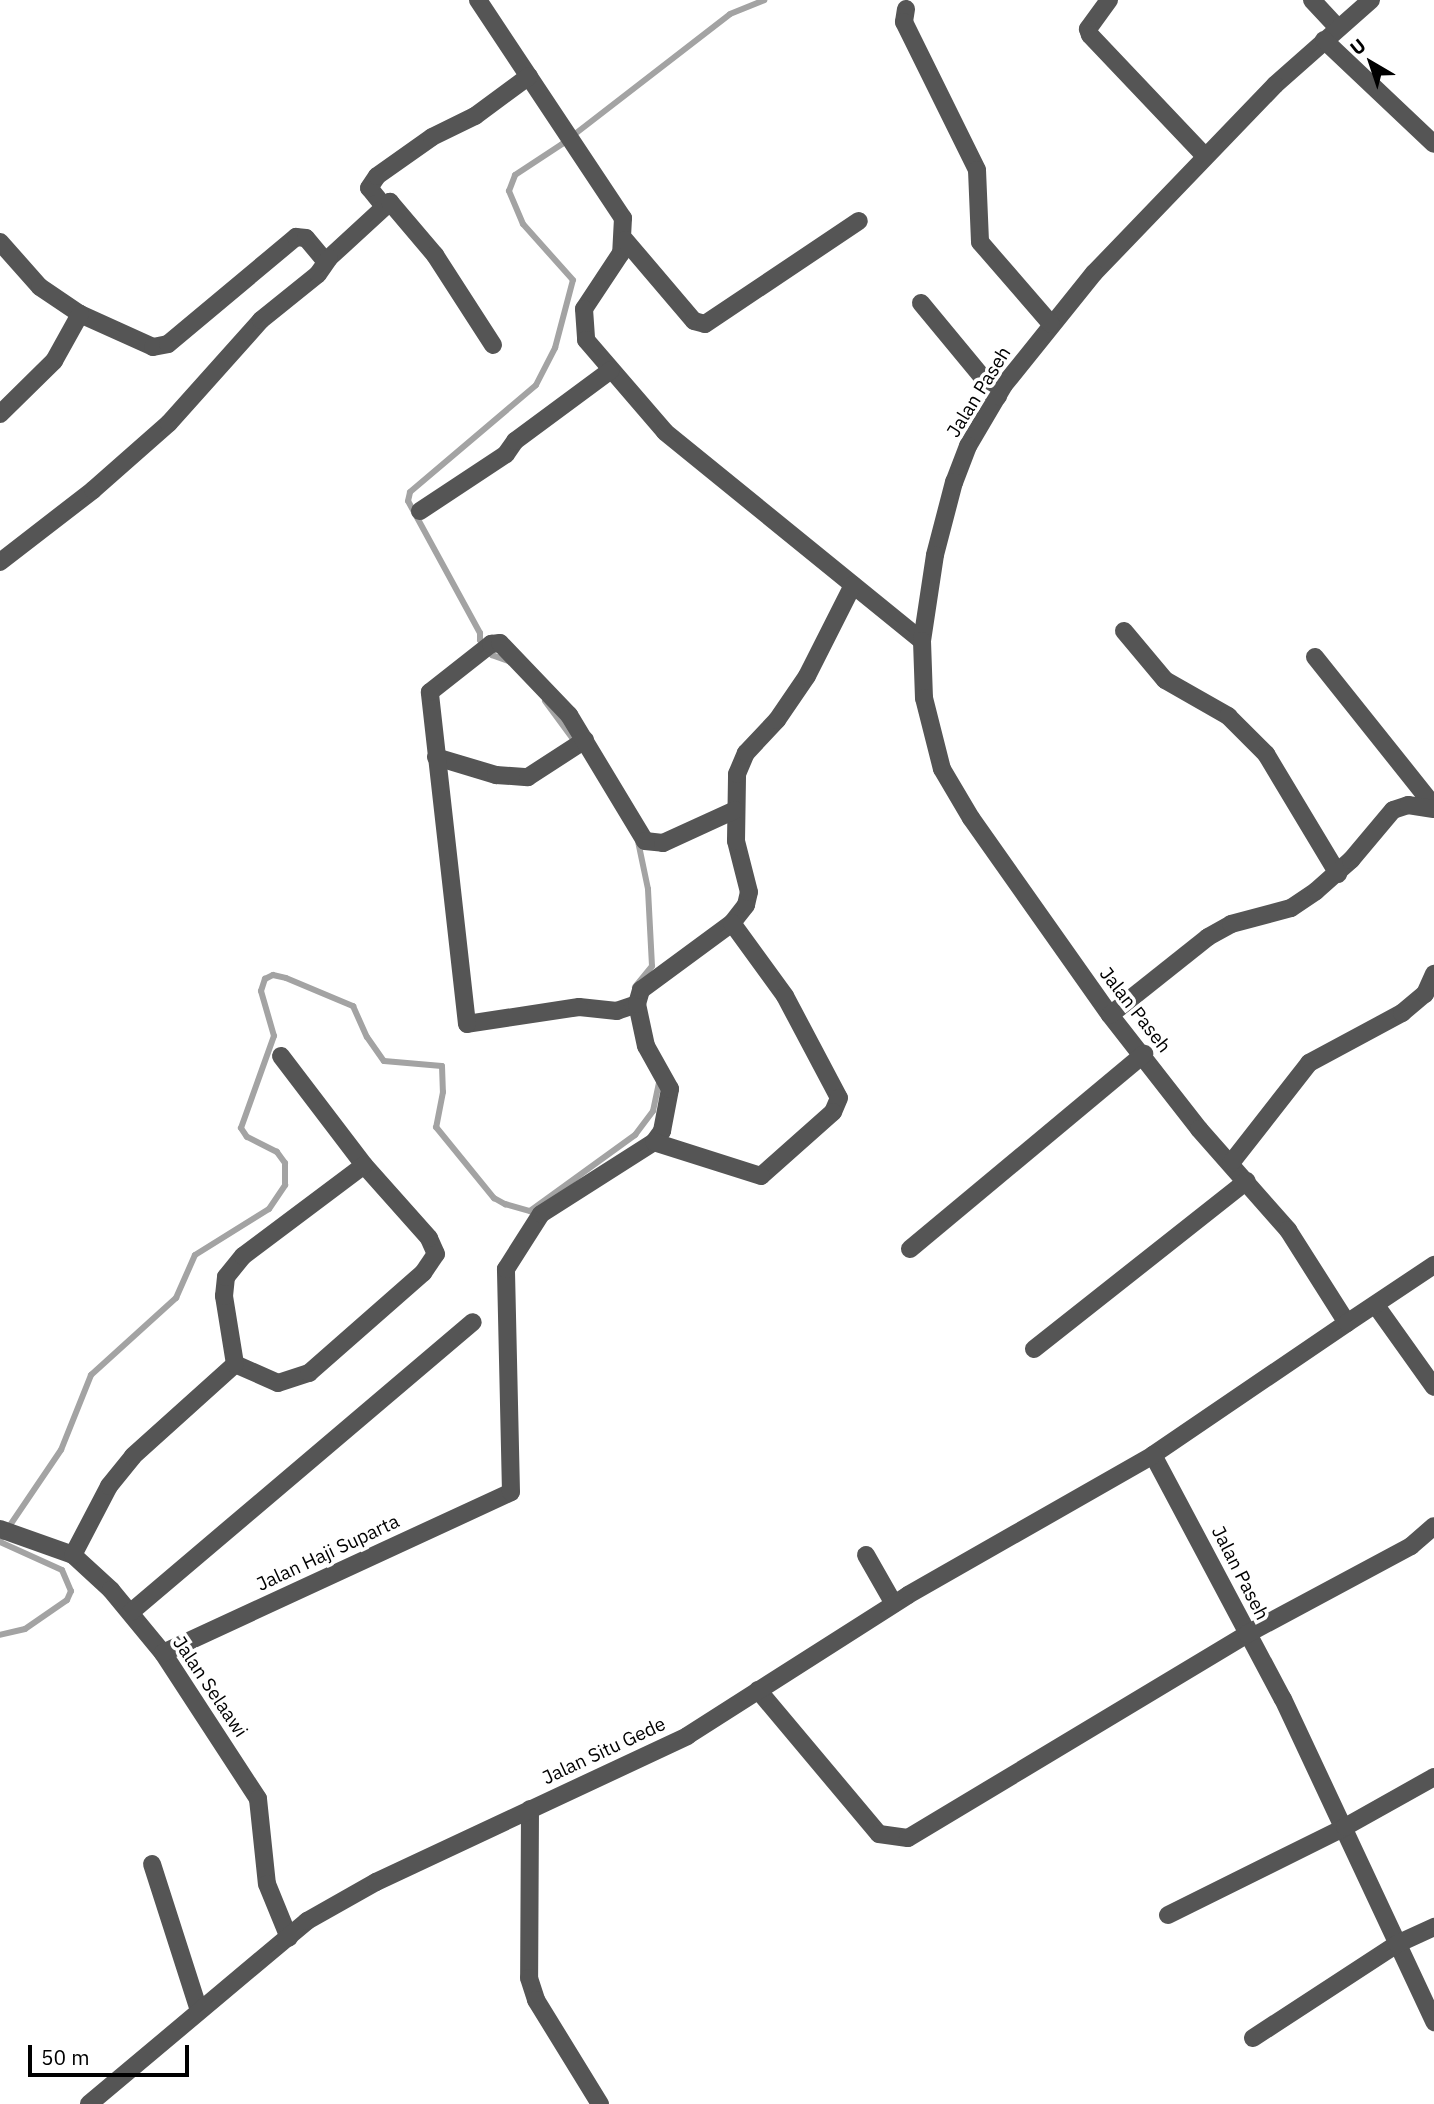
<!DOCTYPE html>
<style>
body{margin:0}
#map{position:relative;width:1434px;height:2104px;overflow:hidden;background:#fff;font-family:"IBM Plex Sans",sans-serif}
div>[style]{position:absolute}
.stream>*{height:6px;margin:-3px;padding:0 3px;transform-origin:3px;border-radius:3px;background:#a3a3a3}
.minor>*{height:18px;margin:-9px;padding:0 9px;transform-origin:9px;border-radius:9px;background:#555}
span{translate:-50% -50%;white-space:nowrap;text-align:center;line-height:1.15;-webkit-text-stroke:7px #fff;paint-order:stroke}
.street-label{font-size:19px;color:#000}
.north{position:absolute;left:1336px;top:28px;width:70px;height:70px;-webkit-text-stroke:5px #fff;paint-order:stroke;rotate:321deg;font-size:19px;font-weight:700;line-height:28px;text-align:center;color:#000}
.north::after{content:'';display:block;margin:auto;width:24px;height:32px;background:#000;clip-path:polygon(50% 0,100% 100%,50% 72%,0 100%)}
.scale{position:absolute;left:28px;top:2045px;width:161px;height:32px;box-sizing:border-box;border:4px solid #000;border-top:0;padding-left:9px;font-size:21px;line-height:24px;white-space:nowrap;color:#000;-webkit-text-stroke:5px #fff;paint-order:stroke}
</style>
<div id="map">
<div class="stream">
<div style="left:511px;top:662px;width:20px;rotate:-160deg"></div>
<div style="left:492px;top:655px;width:19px;rotate:-129deg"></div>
<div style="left:480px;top:640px;width:7px;rotate:-90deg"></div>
<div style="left:480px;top:633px;width:150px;rotate:-118.6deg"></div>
<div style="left:408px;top:501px;width:9px;rotate:-77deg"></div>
<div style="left:410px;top:492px;width:165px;rotate:-40.3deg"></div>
<div style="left:536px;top:385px;width:42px;rotate:-62.8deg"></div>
<div style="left:555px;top:348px;width:70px;rotate:-75.2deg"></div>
<div style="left:573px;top:280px;width:75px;rotate:-131.8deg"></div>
<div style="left:523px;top:224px;width:36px;rotate:-113deg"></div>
<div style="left:509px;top:191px;width:17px;rotate:-69deg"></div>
<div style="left:515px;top:175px;width:56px;rotate:-33.4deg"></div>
<div style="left:562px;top:144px;width:212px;rotate:-37.7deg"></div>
<div style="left:730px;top:14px;width:37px;rotate:-22deg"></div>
<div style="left:545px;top:701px;width:52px;rotate:53.6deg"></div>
<div style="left:635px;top:987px;width:27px;rotate:-51deg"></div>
<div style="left:652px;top:966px;width:77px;rotate:-93deg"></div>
<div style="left:648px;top:889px;width:49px;rotate:-101.8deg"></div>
<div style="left:0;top:1540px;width:109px;rotate:-55.9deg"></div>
<div style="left:61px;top:1450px;width:81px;rotate:-68.2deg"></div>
<div style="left:91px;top:1375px;width:115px;rotate:-42.2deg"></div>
<div style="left:176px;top:1298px;width:47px;rotate:-66.2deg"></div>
<div style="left:195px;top:1255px;width:87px;rotate:-31.9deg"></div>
<div style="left:269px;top:1209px;width:29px;rotate:-56deg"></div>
<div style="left:285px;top:1185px;width:22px;rotate:-90deg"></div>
<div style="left:285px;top:1163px;width:14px;rotate:-126deg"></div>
<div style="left:277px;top:1152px;width:34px;rotate:-153deg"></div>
<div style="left:247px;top:1137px;width:11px;rotate:-124deg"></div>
<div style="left:241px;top:1128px;width:98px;rotate:-70.3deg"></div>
<div style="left:274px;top:1036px;width:47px;rotate:-106.1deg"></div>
<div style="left:261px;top:991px;width:13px;rotate:-72deg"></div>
<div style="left:265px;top:979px;width:9px;rotate:-27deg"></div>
<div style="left:273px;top:975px;width:13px;rotate:13deg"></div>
<div style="left:286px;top:978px;width:73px;rotate:22.7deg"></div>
<div style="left:353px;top:1006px;width:34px;rotate:66deg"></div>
<div style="left:367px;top:1037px;width:29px;rotate:55deg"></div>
<div style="left:384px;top:1061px;width:58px;rotate:4.9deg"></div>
<div style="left:442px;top:1066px;width:26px;rotate:88deg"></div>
<div style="left:443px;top:1092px;width:36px;rotate:101deg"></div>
<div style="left:436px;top:1127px;width:92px;rotate:50.8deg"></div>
<div style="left:494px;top:1198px;width:13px;rotate:29deg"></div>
<div style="left:505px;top:1204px;width:26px;rotate:16deg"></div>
<div style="left:530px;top:1211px;width:130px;rotate:-35.9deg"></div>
<div style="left:635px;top:1135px;width:30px;rotate:-53deg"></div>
<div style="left:653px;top:1111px;width:30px;rotate:-78deg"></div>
<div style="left:0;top:1542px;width:68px;rotate:24.3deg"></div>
<div style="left:62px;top:1570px;width:23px;rotate:67deg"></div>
<div style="left:71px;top:1591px;width:10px;rotate:114deg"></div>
<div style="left:67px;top:1600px;width:51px;rotate:145.4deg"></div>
<div style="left:25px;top:1629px;width:26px;rotate:167deg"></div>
</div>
<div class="minor">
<div style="left:478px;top:0;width:262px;rotate:56.4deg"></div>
<div style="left:623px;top:218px;width:35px;rotate:93deg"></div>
<div style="left:621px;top:253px;width:67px;rotate:123.5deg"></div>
<div style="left:584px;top:309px;width:31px;rotate:86deg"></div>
<div style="left:586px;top:340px;width:121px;rotate:49.3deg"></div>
<div style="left:665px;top:432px;width:331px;rotate:39.1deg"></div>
<div style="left:1109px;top:0;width:36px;rotate:126deg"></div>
<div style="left:1088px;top:29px;width:6px;rotate:72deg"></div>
<div style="left:1090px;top:35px;width:167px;rotate:46.5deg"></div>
<div style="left:1312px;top:0;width:38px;rotate:47deg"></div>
<div style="left:1371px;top:0;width:128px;rotate:138.5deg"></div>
<div style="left:1275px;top:85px;width:261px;rotate:133.9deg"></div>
<div style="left:1094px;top:273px;width:144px;rotate:128.8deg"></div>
<div style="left:1004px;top:385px;width:71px;rotate:120.5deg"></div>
<div style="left:968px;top:446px;width:39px;rotate:111deg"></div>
<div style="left:954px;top:482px;width:75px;rotate:104.6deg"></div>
<div style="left:935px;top:555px;width:87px;rotate:98.6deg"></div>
<div style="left:922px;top:641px;width:57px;rotate:88deg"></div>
<div style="left:924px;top:698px;width:73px;rotate:75.8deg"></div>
<div style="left:942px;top:769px;width:57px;rotate:59.4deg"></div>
<div style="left:971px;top:818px;width:241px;rotate:54.8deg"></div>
<div style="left:1110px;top:1015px;width:145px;rotate:52deg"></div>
<div style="left:1199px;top:1129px;width:135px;rotate:48.6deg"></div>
<div style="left:1288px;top:1230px;width:110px;rotate:57.6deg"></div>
<div style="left:1347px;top:1323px;width:235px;rotate:145.8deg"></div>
<div style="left:1153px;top:1455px;width:276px;rotate:62deg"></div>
<div style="left:1283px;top:1699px;width:357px;rotate:64.9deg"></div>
<div style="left:906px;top:9px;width:13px;rotate:99deg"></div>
<div style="left:904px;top:22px;width:165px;rotate:63.7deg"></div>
<div style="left:977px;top:170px;width:72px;rotate:87.6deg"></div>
<div style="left:980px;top:242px;width:108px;rotate:49.1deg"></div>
<div style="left:1324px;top:40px;width:151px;rotate:43.4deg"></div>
<div style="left:383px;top:205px;width:22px;rotate:-129deg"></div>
<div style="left:369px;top:188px;width:14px;rotate:-56deg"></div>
<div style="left:377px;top:176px;width:67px;rotate:-35.3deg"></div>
<div style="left:432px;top:137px;width:48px;rotate:-26deg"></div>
<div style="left:475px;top:116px;width:67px;rotate:-36.5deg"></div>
<div style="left:625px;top:240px;width:106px;rotate:49.6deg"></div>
<div style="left:694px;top:321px;width:11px;rotate:15deg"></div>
<div style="left:705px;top:324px;width:185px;rotate:-33.8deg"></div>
<div style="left:0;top:242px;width:60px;rotate:48.4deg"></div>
<div style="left:40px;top:287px;width:48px;rotate:34deg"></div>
<div style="left:80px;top:314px;width:80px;rotate:24.3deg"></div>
<div style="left:153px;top:347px;width:15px;rotate:-11deg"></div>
<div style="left:168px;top:344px;width:167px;rotate:-39.9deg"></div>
<div style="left:296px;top:237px;width:10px;rotate:6deg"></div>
<div style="left:306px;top:238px;width:26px;rotate:50deg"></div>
<div style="left:323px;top:258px;width:6px"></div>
<div style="left:329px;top:258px;width:83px;rotate:-42.6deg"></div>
<div style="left:390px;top:202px;width:70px;rotate:49.7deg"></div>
<div style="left:435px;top:255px;width:107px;rotate:57.2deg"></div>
<div style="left:921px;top:303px;width:121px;rotate:50.4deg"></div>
<div style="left:0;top:414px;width:76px;rotate:-44.5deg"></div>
<div style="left:54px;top:361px;width:54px;rotate:-61deg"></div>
<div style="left:420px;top:511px;width:103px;rotate:-33.5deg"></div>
<div style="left:506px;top:454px;width:16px;rotate:-55deg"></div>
<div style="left:515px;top:441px;width:119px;rotate:-36.5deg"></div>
<div style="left:0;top:562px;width:118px;rotate:-37.7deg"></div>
<div style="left:93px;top:490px;width:101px;rotate:-41.4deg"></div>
<div style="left:169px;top:423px;width:138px;rotate:-48.2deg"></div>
<div style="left:261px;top:320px;width:73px;rotate:-38.9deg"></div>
<div style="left:318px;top:274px;width:19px;rotate:-55deg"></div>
<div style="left:1124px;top:631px;width:64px;rotate:50.1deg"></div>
<div style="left:1165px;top:680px;width:73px;rotate:29.7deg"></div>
<div style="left:1228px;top:716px;width:54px;rotate:45deg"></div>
<div style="left:1266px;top:754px;width:140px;rotate:59deg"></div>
<div style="left:1315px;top:657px;width:191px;rotate:51.4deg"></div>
<div style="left:436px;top:757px;width:63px;rotate:16.7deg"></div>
<div style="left:496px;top:775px;width:32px;rotate:4deg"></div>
<div style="left:528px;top:777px;width:68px;rotate:-33deg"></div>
<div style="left:732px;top:923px;width:23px;rotate:-52deg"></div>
<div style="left:746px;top:905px;width:13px;rotate:-77deg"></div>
<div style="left:749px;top:892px;width:53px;rotate:-104.3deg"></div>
<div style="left:736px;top:841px;width:67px;rotate:-89.1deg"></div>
<div style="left:737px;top:774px;width:23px;rotate:-67deg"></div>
<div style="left:746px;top:753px;width:45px;rotate:-46.8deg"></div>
<div style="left:777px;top:720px;width:53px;rotate:-55.7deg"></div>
<div style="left:807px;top:676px;width:102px;rotate:-63.2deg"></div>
<div style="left:637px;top:1004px;width:21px;rotate:161deg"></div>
<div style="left:617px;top:1011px;width:38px;rotate:-174deg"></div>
<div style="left:579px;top:1007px;width:113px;rotate:171.4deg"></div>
<div style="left:467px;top:1024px;width:334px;rotate:-96.4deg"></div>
<div style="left:430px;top:692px;width:78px;rotate:-38.2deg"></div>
<div style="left:491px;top:644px;width:9px;rotate:-6deg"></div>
<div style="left:500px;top:643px;width:100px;rotate:46.2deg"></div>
<div style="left:569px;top:715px;width:147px;rotate:58.9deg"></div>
<div style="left:645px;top:841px;width:18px;rotate:6deg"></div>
<div style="left:663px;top:843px;width:79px;rotate:-24.6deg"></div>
<div style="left:1110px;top:1015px;width:125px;rotate:-38.5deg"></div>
<div style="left:1208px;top:937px;width:26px;rotate:-29deg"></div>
<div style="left:1231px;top:924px;width:62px;rotate:-14.9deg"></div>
<div style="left:1291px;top:908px;width:30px;rotate:-34deg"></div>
<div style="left:1316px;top:891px;width:47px;rotate:-41.5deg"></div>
<div style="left:1351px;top:860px;width:65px;rotate:-50deg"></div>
<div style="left:1393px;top:810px;width:16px;rotate:-18deg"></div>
<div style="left:1408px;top:805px;width:26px;rotate:9deg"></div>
<div style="left:1231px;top:1163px;width:127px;rotate:-52deg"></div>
<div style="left:1309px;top:1063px;width:106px;rotate:-28.3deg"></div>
<div style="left:1402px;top:1013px;width:30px;rotate:-40deg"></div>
<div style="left:1425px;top:994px;width:22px;rotate:-66deg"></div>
<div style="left:910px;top:1249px;width:305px;rotate:-39.8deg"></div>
<div style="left:1377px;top:1307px;width:98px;rotate:54.5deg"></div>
<div style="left:1347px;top:1323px;width:105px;rotate:-33.7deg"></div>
<div style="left:1034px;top:1349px;width:271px;rotate:-38.3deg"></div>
<div style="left:235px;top:1364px;width:47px;rotate:23.8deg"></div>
<div style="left:278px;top:1383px;width:33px;rotate:-18deg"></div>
<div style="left:309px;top:1373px;width:152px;rotate:-41.3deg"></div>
<div style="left:423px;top:1273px;width:23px;rotate:-56deg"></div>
<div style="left:436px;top:1254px;width:17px;rotate:-114deg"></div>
<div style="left:429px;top:1238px;width:98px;rotate:-131.7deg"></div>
<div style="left:364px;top:1165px;width:137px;rotate:-127.3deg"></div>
<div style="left:0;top:1529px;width:77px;rotate:19.6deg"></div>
<div style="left:73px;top:1555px;width:52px;rotate:42.6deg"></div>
<div style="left:111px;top:1590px;width:82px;rotate:50.5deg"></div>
<div style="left:163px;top:1653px;width:174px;rotate:56.9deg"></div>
<div style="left:258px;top:1799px;width:85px;rotate:84deg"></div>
<div style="left:267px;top:1884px;width:58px;rotate:67.8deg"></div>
<div style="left:73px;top:1555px;width:78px;rotate:-62.4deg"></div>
<div style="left:109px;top:1486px;width:38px;rotate:-51deg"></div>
<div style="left:133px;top:1456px;width:137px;rotate:-42deg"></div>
<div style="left:235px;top:1364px;width:69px;rotate:-99.2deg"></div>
<div style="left:224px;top:1296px;width:19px;rotate:-84deg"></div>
<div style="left:226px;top:1277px;width:27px;rotate:-51deg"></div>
<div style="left:243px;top:1256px;width:151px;rotate:-36.9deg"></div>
<div style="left:866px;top:1555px;width:56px;rotate:60.3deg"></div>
<div style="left:131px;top:1612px;width:448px;rotate:-40.3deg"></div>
<div style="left:163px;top:1653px;width:383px;rotate:-24.8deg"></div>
<div style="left:511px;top:1492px;width:223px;rotate:-91.3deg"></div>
<div style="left:506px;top:1269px;width:65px;rotate:-57.5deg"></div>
<div style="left:541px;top:1214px;width:134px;rotate:-32.5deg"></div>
<div style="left:654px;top:1142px;width:14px;rotate:-54deg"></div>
<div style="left:662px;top:1131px;width:43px;rotate:-79.2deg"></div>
<div style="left:670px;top:1089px;width:49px;rotate:-119.2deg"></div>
<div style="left:646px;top:1046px;width:43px;rotate:-102.1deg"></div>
<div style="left:637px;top:1004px;width:15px;rotate:-74deg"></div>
<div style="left:641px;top:990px;width:113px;rotate:-36.4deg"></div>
<div style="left:732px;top:923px;width:90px;rotate:54deg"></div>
<div style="left:785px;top:996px;width:115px;rotate:62.1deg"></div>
<div style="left:839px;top:1098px;width:15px;rotate:113deg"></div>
<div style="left:833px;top:1112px;width:96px;rotate:138.4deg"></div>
<div style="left:761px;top:1176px;width:112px;rotate:-162.4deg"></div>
<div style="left:758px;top:1690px;width:188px;rotate:50deg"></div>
<div style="left:879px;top:1834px;width:29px;rotate:8deg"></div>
<div style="left:908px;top:1838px;width:396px;rotate:-31deg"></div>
<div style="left:1247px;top:1634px;width:186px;rotate:-28.2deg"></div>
<div style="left:1411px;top:1546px;width:30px;rotate:-41deg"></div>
<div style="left:530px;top:1809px;width:169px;rotate:90.3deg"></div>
<div style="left:529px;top:1978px;width:23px;rotate:72deg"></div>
<div style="left:536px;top:2000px;width:122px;rotate:58.4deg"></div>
<div style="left:152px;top:1864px;width:153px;rotate:72.2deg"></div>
<div style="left:1168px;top:1915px;width:198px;rotate:-26.4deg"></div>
<div style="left:1345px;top:1827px;width:102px;rotate:-29.3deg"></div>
<div style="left:1253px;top:2038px;width:172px;rotate:-33.1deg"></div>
<div style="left:1397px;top:1944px;width:41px;rotate:-24.7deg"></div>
<div style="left:89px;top:2104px;width:285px;rotate:-40deg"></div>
<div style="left:307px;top:1921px;width:79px;rotate:-29.5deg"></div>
<div style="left:376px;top:1882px;width:344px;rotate:-25.1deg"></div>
<div style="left:687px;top:1736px;width:262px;rotate:-32.5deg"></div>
<div style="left:908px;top:1595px;width:282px;rotate:-29.7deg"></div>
</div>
<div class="street-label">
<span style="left:979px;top:392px;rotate:-58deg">Jalan Paseh</span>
<span style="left:1135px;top:1010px;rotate:52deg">Jalan Paseh</span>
<span style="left:328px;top:1553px;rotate:-25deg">Jalan Haji Suparta</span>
<span style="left:1240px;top:1573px;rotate:63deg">Jalan Paseh</span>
<span style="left:210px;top:1687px;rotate:56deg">Jalan Selaawi</span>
<span style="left:604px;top:1751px;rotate:-25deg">Jalan Situ Gede</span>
</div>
<div class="north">U</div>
<div class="scale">50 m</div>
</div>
